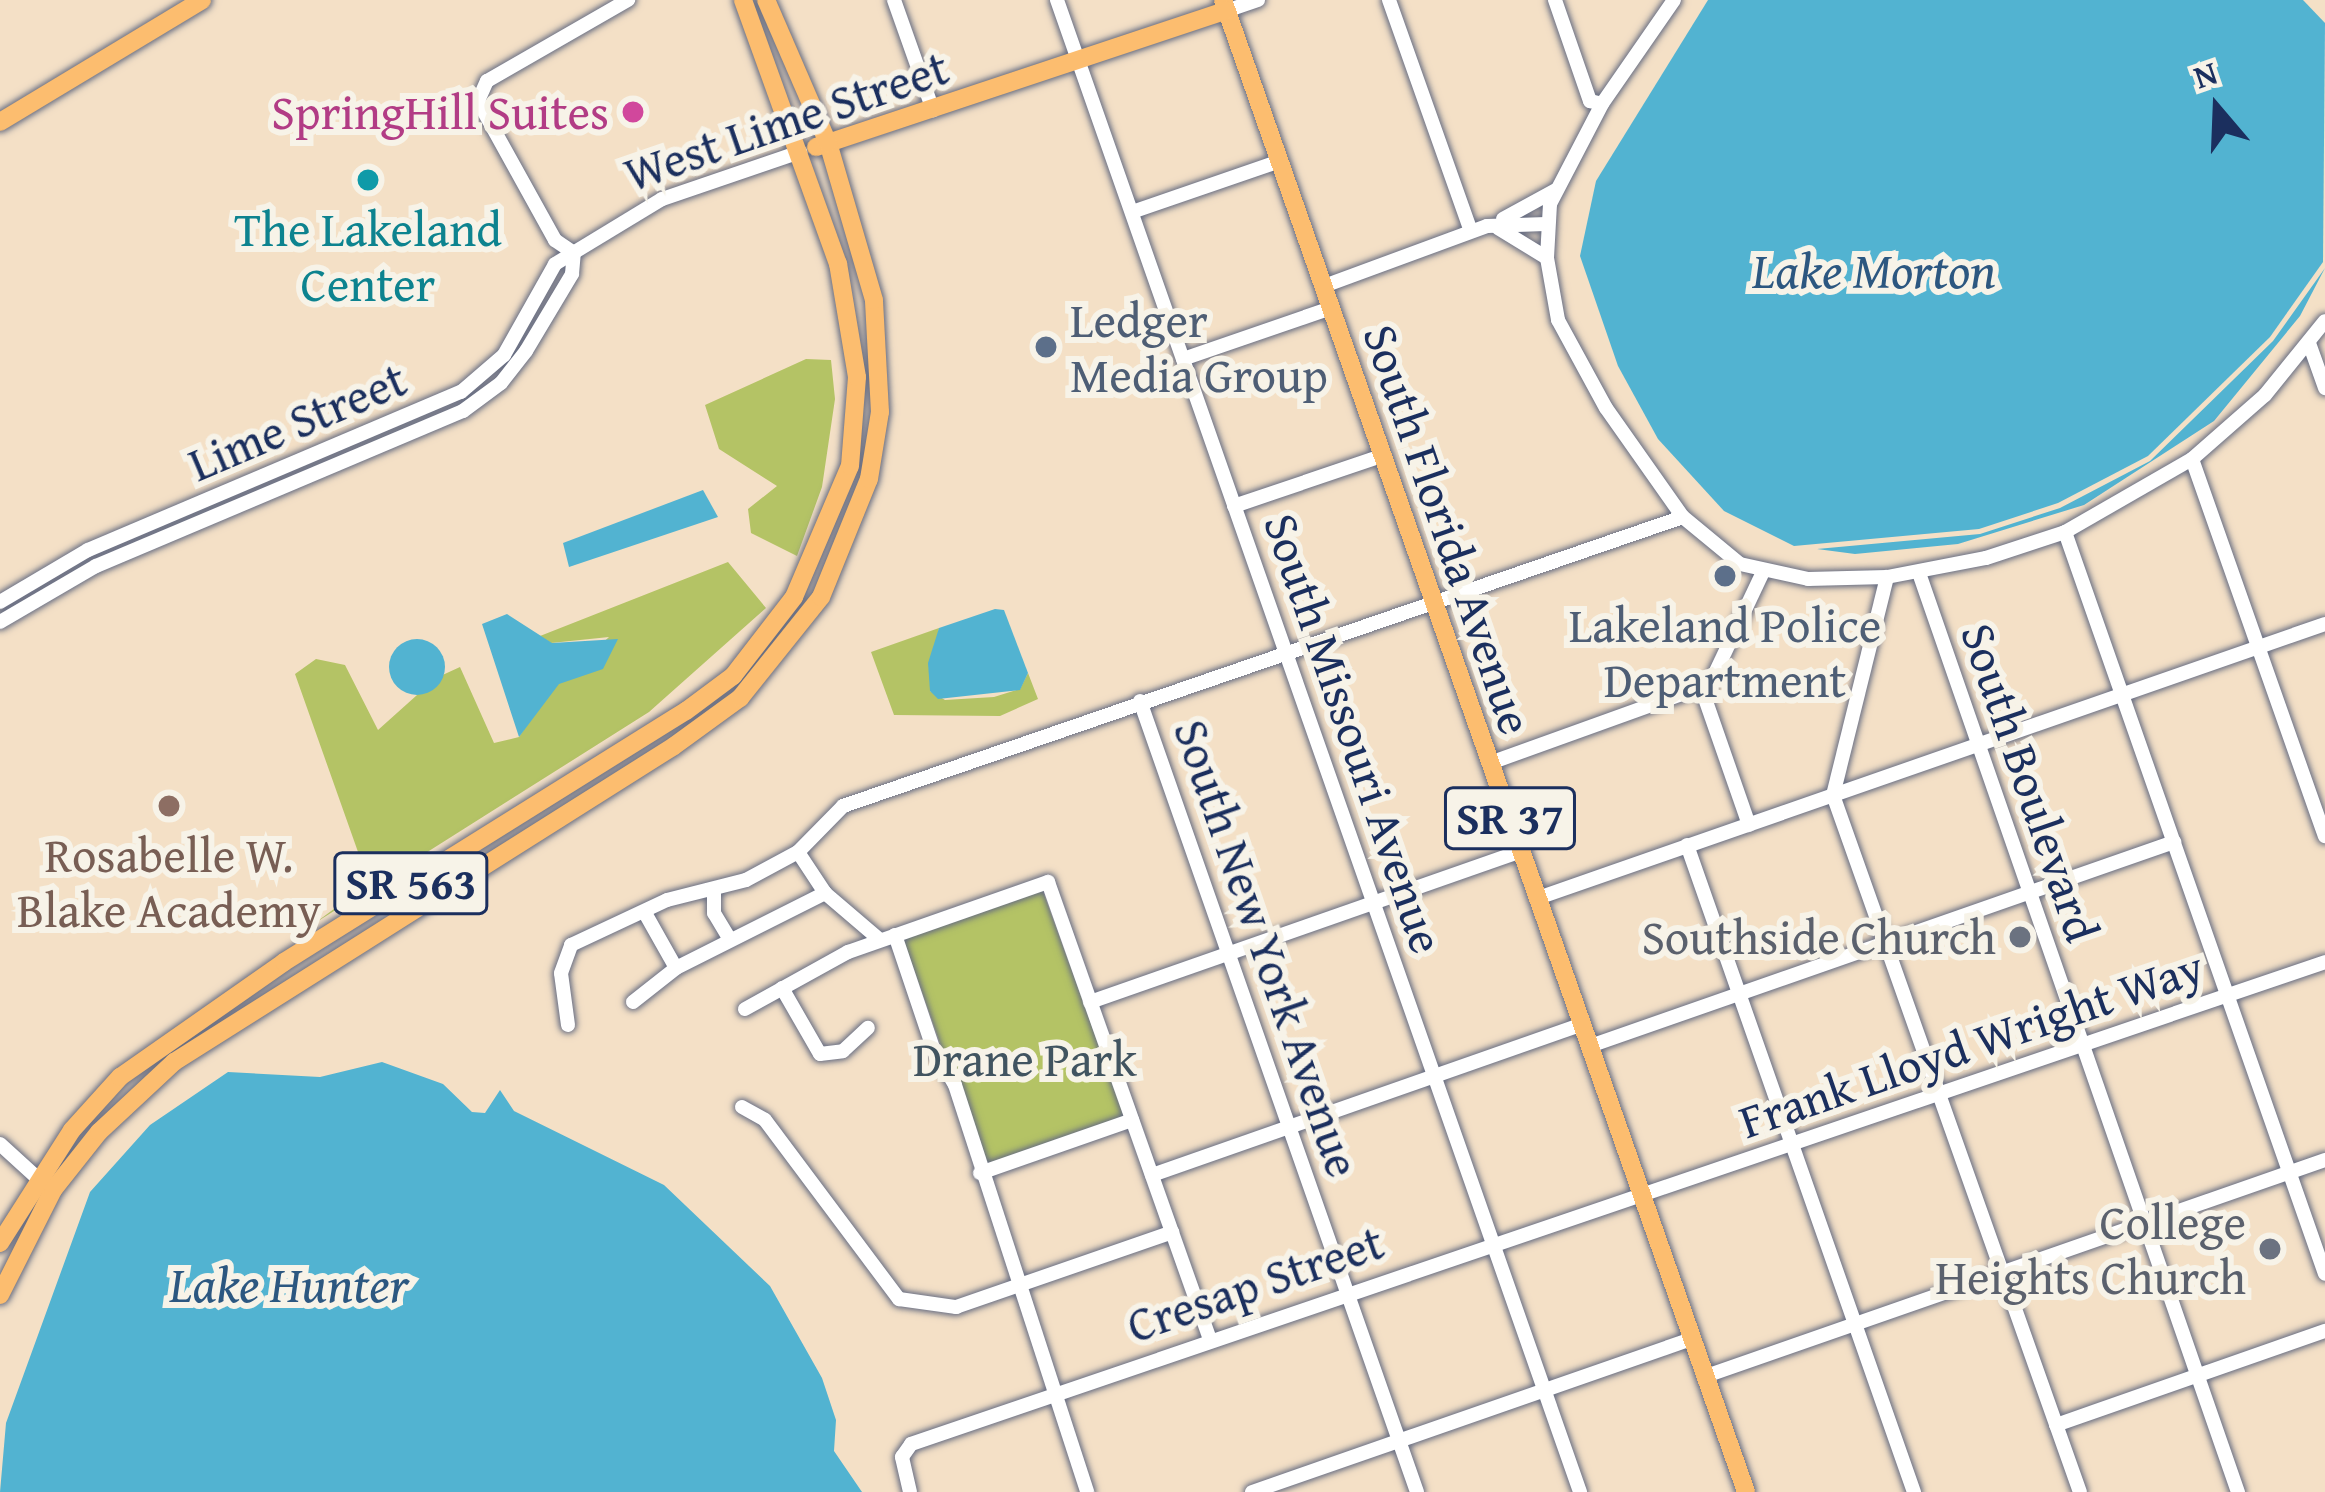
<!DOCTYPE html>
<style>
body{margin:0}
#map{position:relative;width:2325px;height:1492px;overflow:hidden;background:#f4e0c6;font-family:"Gentium Book Plus",serif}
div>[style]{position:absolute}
.green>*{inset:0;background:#b4c365}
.water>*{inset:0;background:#52b3d1}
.round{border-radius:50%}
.roads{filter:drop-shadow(0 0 3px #676d82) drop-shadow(0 0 3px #676d82)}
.minor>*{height:14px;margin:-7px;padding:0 7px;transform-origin:7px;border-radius:7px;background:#fff}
.major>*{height:18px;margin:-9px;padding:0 9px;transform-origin:9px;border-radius:9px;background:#fcbd6f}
.dots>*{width:33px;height:33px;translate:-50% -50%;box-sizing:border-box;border:6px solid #f7f3e8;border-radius:50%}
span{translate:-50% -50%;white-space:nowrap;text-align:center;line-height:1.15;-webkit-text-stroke:12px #f7f3e8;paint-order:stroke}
.shield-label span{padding:3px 9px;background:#f7f3e8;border:3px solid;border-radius:9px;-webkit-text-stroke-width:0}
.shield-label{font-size:45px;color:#1b2f5e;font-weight:700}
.hotel-label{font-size:48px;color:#b23c85}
.right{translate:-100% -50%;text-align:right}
.street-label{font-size:48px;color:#1b2f5e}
.culture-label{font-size:48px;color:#0d838f}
.service-label{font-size:48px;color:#4e5e75}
.left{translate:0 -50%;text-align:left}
.education-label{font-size:48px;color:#785e54}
.worship-label{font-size:48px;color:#5b616d}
.park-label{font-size:48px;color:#415460}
.water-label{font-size:51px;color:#2c5780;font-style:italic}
.north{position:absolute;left:2157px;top:48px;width:120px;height:120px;-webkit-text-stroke:9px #f7f3e8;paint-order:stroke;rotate:341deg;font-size:33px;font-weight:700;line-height:48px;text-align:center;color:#1b2f5e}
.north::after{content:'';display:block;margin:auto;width:42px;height:54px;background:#1b2f5e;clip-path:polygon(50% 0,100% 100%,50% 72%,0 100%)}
</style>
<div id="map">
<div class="green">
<div style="clip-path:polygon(806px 359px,831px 360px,835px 399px,822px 487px,797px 556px,751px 533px,748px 509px,777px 486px,719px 449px,705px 405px)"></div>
<div style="clip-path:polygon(728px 562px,766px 608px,649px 712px,315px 923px,369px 883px,295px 674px,316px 659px,345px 665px,378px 730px,436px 678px,460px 667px,494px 743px,519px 737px,547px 694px,609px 637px,551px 643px,540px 636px)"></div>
<div style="clip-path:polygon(939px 628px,930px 691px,945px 700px,994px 697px,1020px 689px,1028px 673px,1038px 699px,1000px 716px,894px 715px,871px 652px)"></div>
<div style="clip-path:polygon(1042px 889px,1125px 1117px,983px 1165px,903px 938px)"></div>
</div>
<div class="water">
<div style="clip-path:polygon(1708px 0,2303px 0,2325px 23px,2323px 262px,2270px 337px,2148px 456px,2058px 503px,1979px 529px,1794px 546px,1724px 511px,1658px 439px,1618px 366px,1580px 256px,1596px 181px)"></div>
<div style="clip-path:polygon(2325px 268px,2300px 316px,2214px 421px,2084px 505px,1958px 544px,1855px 554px,1817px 549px,1980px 534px,2060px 508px,2150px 461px,2273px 341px)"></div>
<div style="clip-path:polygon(703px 490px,718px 517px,569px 567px,563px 543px)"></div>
<div style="clip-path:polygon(995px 609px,1004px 610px,1028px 673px,1020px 690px,938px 699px,930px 691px,928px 663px,939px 628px)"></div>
<div style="clip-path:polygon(507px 614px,552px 643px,618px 639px,603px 669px,559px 684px,519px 737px,482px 624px)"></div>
<div class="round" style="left:389px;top:639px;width:56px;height:56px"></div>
<div style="clip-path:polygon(382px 1062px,443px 1084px,472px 1112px,485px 1113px,500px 1090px,514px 1111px,664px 1185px,770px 1286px,822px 1378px,836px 1420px,834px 1451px,862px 1492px,0 1492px,6px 1423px,90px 1192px,150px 1125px,228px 1072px,320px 1077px)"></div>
</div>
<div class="roads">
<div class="minor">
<div style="left:894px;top:0;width:117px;rotate:70.5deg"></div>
<div style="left:1057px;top:0;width:1581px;rotate:70.68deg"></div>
<div style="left:1389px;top:0;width:245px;rotate:70.5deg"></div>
<div style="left:1555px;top:0;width:107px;rotate:70.9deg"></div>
<div style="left:1590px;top:101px;width:12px;rotate:14deg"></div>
<div style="left:1674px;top:0;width:126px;rotate:124.7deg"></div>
<div style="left:1602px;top:104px;width:113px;rotate:117.5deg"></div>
<div style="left:1550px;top:204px;width:54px;rotate:93.2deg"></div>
<div style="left:1547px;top:258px;width:63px;rotate:79.9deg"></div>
<div style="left:1558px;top:320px;width:100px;rotate:61.4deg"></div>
<div style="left:1606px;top:408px;width:133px;rotate:54.8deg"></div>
<div style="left:1683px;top:517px;width:74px;rotate:39.5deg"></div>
<div style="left:1740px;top:564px;width:70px;rotate:12.4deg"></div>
<div style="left:1808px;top:579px;width:79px;rotate:-1.5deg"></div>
<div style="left:1887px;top:577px;width:101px;rotate:-10.9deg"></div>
<div style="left:1986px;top:558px;width:83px;rotate:-18.2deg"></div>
<div style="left:2065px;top:532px;width:146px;rotate:-29.9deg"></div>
<div style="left:2192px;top:459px;width:97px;rotate:-41.2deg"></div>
<div style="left:2265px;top:395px;width:95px;rotate:-51deg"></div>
<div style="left:1226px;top:11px;width:34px;rotate:-19deg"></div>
<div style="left:1132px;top:212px;width:157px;rotate:-19deg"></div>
<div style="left:1503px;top:219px;width:60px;rotate:-28.7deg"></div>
<div style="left:1498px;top:228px;width:57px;rotate:31.5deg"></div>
<div style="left:574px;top:253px;width:23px;rotate:-146deg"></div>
<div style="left:555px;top:240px;width:159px;rotate:-119deg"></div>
<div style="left:478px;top:101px;width:22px;rotate:-66deg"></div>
<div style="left:487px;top:81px;width:163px;rotate:-29.9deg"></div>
<div style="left:1324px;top:286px;width:174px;rotate:-20.2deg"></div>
<div style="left:1487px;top:226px;width:59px;rotate:-1.9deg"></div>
<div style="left:2309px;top:343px;width:48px;rotate:70.4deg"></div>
<div style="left:1183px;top:359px;width:157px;rotate:-19deg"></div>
<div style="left:2192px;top:459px;width:400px;rotate:70.6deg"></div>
<div style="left:1234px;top:506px;width:156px;rotate:-18.7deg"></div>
<div style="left:2065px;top:532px;width:786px;rotate:70.69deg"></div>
<div style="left:1919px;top:573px;width:973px;rotate:70.86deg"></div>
<div style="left:1887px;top:577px;width:225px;rotate:103.9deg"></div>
<div style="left:1833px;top:795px;width:739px;rotate:70.49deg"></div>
<div style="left:0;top:602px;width:102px;rotate:-30.6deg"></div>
<div style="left:88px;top:550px;width:405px;rotate:-23deg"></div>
<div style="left:461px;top:392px;width:57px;rotate:-40.7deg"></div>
<div style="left:504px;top:355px;width:104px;rotate:-60.7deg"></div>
<div style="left:555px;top:264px;width:125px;rotate:-31.3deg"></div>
<div style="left:662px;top:199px;width:146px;rotate:-18.8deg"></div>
<div style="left:0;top:622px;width:111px;rotate:-30.3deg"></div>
<div style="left:96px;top:566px;width:398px;rotate:-22.9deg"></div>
<div style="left:463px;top:411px;width:47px;rotate:-36.4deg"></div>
<div style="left:501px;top:383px;width:41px;rotate:-52deg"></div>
<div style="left:526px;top:351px;width:90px;rotate:-59.1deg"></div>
<div style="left:572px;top:274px;width:21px;rotate:-85deg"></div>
<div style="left:1701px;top:687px;width:146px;rotate:70.8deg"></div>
<div style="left:1140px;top:701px;width:838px;rotate:70.7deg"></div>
<div style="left:1490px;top:763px;width:234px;rotate:-19.8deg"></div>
<div style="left:1710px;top:684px;width:122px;rotate:-64.7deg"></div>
<div style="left:1687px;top:845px;width:686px;rotate:70.67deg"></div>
<div style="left:798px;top:852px;width:49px;rotate:56.6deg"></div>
<div style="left:825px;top:893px;width:72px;rotate:40.5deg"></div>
<div style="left:714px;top:889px;width:24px;rotate:90deg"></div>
<div style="left:714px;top:913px;width:29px;rotate:59deg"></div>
<div style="left:1538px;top:898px;width:833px;rotate:-19.2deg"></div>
<div style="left:645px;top:913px;width:63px;rotate:60.6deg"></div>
<div style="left:895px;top:935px;width:119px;rotate:71.4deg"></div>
<div style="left:933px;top:1048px;width:43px;rotate:59.3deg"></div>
<div style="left:955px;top:1085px;width:428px;rotate:72deg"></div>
<div style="left:782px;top:988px;width:76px;rotate:60.1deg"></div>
<div style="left:820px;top:1054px;width:23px;rotate:-7deg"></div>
<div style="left:843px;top:1051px;width:34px;rotate:-43deg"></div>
<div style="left:633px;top:1002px;width:55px;rotate:-38.3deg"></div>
<div style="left:676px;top:968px;width:167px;rotate:-26.7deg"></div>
<div style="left:1090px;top:1002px;width:458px;rotate:-19.3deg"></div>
<div style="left:745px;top:1009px;width:118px;rotate:-29deg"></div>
<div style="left:848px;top:952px;width:212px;rotate:-19.3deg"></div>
<div style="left:1048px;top:882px;width:486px;rotate:70.5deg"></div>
<div style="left:568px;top:1025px;width:52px;rotate:-97.7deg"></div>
<div style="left:561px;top:973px;width:30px;rotate:-70deg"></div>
<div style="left:571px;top:945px;width:106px;rotate:-25.1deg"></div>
<div style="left:667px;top:900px;width:81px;rotate:-14.2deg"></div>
<div style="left:746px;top:880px;width:59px;rotate:-28.3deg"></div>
<div style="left:798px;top:852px;width:64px;rotate:-45.6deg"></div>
<div style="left:843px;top:806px;width:888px;rotate:-18.99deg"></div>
<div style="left:1590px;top:1046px;width:619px;rotate:-19.26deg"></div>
<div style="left:742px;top:1107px;width:26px;rotate:29deg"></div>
<div style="left:765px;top:1120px;width:224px;rotate:53.2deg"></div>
<div style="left:899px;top:1299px;width:58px;rotate:8deg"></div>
<div style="left:956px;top:1307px;width:229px;rotate:-19.1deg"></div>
<div style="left:0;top:1144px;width:59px;rotate:42.3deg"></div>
<div style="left:980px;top:1173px;width:161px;rotate:-19.2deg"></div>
<div style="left:1152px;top:1175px;width:456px;rotate:-19.3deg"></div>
<div style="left:1706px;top:1376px;width:656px;rotate:-19.24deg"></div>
<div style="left:2056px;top:1425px;width:285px;rotate:-19.3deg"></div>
<div style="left:910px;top:1492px;width:36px;rotate:-103deg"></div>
<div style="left:902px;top:1457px;width:16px;rotate:-55deg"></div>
<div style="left:911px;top:1444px;width:1494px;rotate:-18.82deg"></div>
<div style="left:1252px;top:1492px;width:466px;rotate:-19.2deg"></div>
</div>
<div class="major">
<div style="left:1223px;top:0;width:1581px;rotate:70.68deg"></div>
<div style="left:0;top:122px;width:236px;rotate:-31.1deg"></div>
<div style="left:816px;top:147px;width:432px;rotate:-18.4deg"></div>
<div style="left:0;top:1243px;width:134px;rotate:-57.5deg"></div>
<div style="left:72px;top:1130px;width:72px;rotate:-47.8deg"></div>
<div style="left:120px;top:1077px;width:200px;rotate:-35deg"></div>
<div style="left:284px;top:962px;width:474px;rotate:-32deg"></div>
<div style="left:686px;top:711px;width:59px;rotate:-36.7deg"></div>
<div style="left:733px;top:676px;width:100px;rotate:-52.3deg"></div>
<div style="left:794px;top:597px;width:142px;rotate:-66.9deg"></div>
<div style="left:850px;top:466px;width:89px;rotate:-85.5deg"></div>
<div style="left:857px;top:377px;width:115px;rotate:-99.5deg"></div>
<div style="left:838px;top:264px;width:281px;rotate:-109.8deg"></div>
<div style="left:0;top:1295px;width:118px;rotate:-63.2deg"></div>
<div style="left:53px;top:1190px;width:74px;rotate:-51.6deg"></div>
<div style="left:99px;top:1132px;width:103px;rotate:-43deg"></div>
<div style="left:174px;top:1062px;width:591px;rotate:-32.29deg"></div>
<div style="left:674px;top:746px;width:82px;rotate:-36deg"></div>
<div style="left:740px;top:698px;width:129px;rotate:-51.3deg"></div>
<div style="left:821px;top:597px;width:127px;rotate:-67.9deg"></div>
<div style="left:869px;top:479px;width:68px;rotate:-80.7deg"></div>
<div style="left:880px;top:412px;width:112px;rotate:-93.1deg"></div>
<div style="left:874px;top:300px;width:164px;rotate:-106.3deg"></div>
<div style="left:828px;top:143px;width:156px;rotate:-113.4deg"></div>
</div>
</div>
<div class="dots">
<div style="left:633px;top:112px;background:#d1479c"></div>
<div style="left:368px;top:180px;background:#0f9aa8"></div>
<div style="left:1046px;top:347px;background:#5c6f8a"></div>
<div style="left:1725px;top:576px;background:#5c6f8a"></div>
<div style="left:169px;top:806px;background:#8d6e63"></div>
<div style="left:2020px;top:937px;background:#6b7280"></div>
<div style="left:2270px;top:1249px;background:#6b7280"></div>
</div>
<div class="shield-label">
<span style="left:1510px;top:818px">SR 37</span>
<span style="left:411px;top:883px">SR 563</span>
</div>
<div class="hotel-label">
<span class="right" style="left:609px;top:112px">SpringHill Suites</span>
</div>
<div class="street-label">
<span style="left:786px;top:120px;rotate:-19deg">West Lime Street</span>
<span style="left:297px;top:421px;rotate:-23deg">Lime Street</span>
<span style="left:1449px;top:529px;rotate:71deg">South Florida Avenue</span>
<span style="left:1355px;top:733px;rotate:71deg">South Missouri Avenue</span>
<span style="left:2031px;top:782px;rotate:71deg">South Boulevard</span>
<span style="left:1268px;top:948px;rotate:71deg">South New York Avenue</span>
<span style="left:1971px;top:1043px;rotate:-19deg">Frank Lloyd Wright Way</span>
<span style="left:1255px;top:1283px;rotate:-19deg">Cresap Street</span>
</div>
<div class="culture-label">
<span style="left:368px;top:256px">The Lakeland<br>Center</span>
</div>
<div class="service-label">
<span class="left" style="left:1070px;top:347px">Ledger<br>Media Group</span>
<span style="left:1725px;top:652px">Lakeland Police<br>Department</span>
</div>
<div class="education-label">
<span style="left:169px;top:882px">Rosabelle W.<br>Blake Academy</span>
</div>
<div class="worship-label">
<span class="right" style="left:1996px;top:937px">Southside Church</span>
<span class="right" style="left:2246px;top:1249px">College<br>Heights Church</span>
</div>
<div class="park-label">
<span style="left:1025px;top:1059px">Drane Park</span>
</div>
<div class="water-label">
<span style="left:1874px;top:270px">Lake Morton</span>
<span style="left:289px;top:1284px">Lake Hunter</span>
</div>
<div class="north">N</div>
</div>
